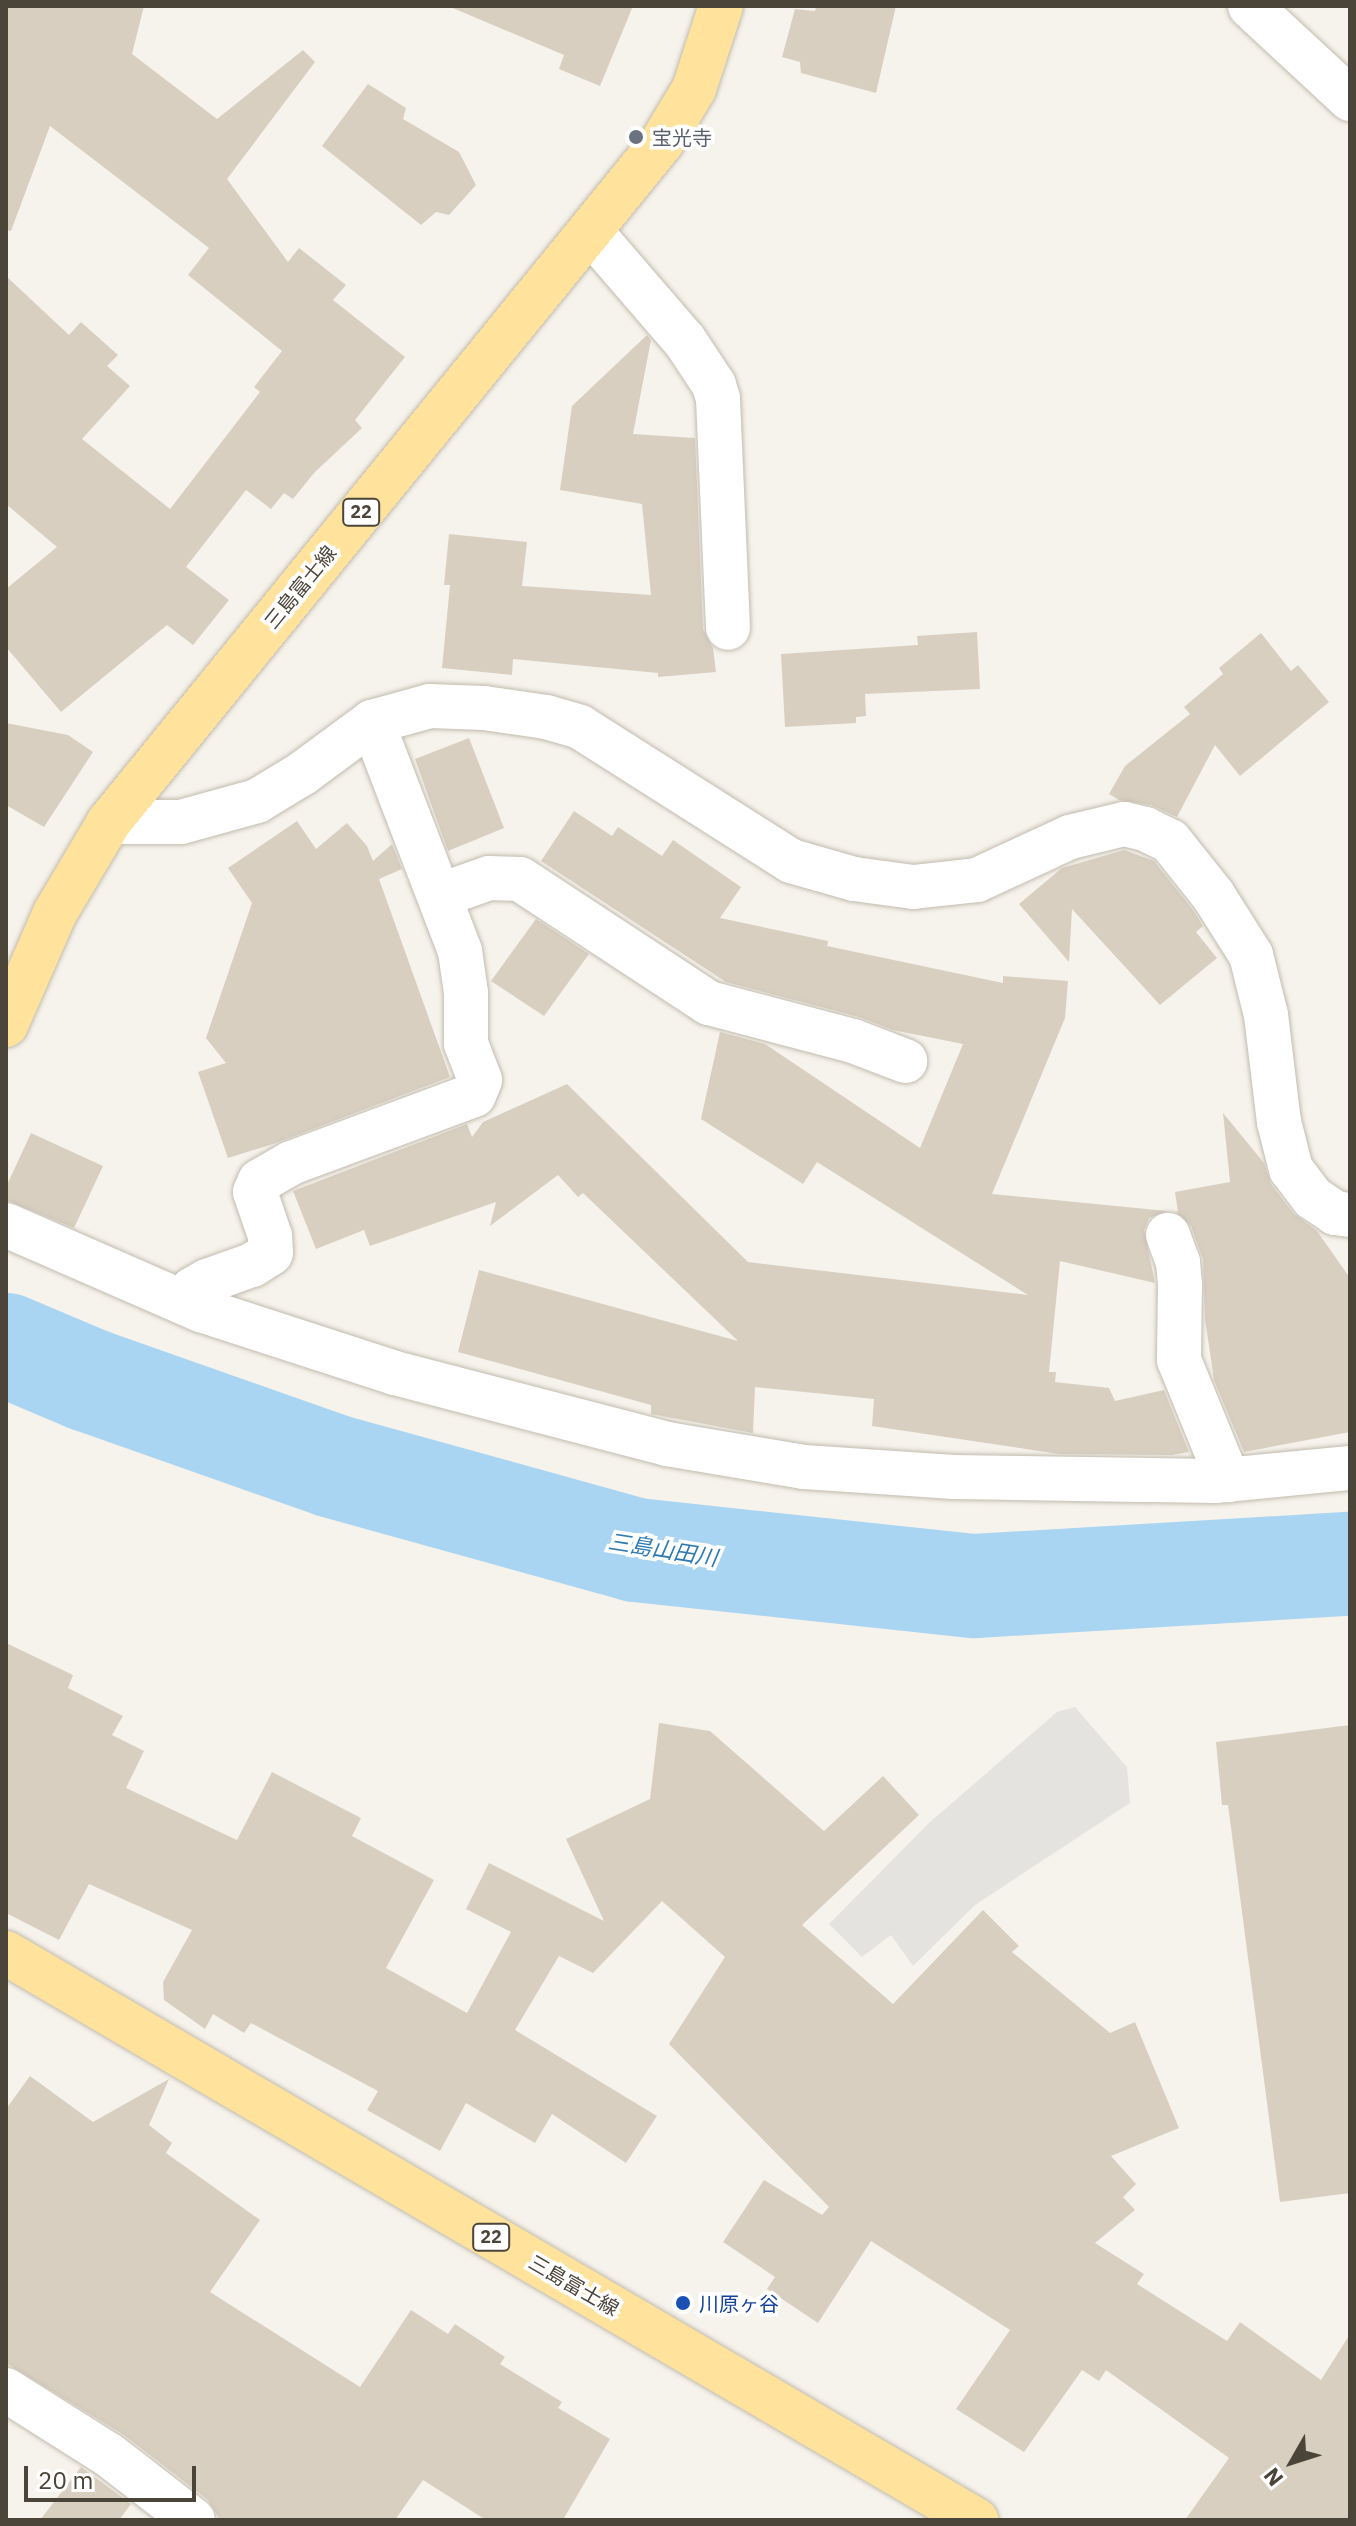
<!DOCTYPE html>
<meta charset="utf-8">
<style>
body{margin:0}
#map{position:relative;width:1356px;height:2526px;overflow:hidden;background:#f6f3ec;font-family:"IBM Plex Sans","Noto Sans JP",sans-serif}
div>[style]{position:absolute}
.parking>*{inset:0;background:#e5e3e0}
.river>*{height:104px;margin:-52px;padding:0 52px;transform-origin:52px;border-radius:52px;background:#a9d4f2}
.building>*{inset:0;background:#d8cfc1}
.roads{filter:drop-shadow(0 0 2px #c2bbae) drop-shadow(0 0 2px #c2bbae)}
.minor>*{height:44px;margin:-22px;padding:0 22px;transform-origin:22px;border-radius:22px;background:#fff}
.major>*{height:44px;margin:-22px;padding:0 22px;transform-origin:22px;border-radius:22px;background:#ffe39c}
.dots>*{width:22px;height:22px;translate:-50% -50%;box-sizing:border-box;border:4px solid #fff;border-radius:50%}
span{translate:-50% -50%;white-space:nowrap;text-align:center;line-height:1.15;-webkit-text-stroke:7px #fff;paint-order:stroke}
.shield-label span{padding:2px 6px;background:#fff;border:2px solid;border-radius:6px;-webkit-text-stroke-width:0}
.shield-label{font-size:18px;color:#4b4439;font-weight:700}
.worship-label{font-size:20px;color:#5b616d}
.left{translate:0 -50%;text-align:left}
.street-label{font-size:20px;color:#4b4439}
.transit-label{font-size:20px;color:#164399}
.water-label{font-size:22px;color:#2e7ab2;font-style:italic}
.frame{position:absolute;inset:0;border:8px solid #4b4439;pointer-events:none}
.north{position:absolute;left:1252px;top:2422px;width:80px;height:80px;-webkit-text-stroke:6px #fff;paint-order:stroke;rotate:231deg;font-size:22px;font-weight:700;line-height:32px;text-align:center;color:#4b4439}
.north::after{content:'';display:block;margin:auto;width:28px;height:36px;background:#4b4439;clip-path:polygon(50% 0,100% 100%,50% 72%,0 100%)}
.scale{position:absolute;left:24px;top:2466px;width:172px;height:36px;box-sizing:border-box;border:4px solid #4b4439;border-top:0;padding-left:10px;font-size:24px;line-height:28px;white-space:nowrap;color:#4b4439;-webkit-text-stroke:6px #fff;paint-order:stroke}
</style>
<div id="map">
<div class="parking">
<div style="clip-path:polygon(1075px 1707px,1127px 1767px,1130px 1803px,975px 1905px,913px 1966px,891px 1935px,862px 1957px,829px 1924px,929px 1823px,1057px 1712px)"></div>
</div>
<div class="river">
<div style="left:6px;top:1345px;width:90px;rotate:22.9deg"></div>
<div style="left:89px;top:1380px;width:259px;rotate:19.4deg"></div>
<div style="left:333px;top:1466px;width:314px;rotate:15.5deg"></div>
<div style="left:636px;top:1550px;width:341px;rotate:6.1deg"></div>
<div style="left:975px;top:1586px;width:376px;rotate:-3.4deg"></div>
</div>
<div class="building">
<div style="clip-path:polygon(6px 6px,144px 6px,132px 54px,217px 119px,303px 50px,315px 62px,227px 179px,288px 262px,299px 248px,346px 285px,333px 300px,405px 357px,355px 420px,362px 428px,314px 473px,293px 499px,284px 493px,271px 509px,246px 490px,186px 567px,229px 600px,193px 645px,167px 625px,61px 712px,6px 647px,6px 589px,57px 547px,6px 504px,6px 276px,69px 335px,81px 322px,118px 355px,107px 366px,130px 386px,82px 439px,170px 509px,260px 392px,254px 387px,282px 351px,188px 275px,209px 248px,50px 126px,11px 231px,6px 230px)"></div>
<div style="clip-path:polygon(448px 6px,633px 6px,600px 86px,559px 69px,564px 55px)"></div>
<div style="clip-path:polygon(816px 6px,896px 6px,876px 93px,801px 73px,800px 62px,782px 57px,795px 9px,815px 11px)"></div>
<div style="clip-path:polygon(368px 84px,406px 108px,403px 119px,459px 152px,476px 185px,449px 215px,436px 212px,421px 225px,322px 146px)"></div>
<div style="clip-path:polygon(647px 335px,651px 340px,633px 434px,695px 438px,703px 629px,713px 648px,716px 672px,658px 677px,658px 673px,513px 659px,512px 675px,442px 668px,450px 585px,444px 585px,449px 534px,527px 542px,522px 586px,651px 595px,642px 504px,560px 490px,572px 406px)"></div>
<div style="clip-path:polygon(977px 632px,980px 689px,865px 694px,866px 716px,856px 717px,856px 723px,785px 727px,781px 654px,918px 645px,917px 636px)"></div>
<div style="clip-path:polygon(1261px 633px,1291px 671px,1298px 665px,1329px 702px,1240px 776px,1215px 745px,1177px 817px,1151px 805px,1119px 800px,1109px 794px,1125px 766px,1190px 714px,1184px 707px,1223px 674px,1219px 668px)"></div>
<div style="clip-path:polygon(6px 723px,68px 735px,93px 752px,44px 827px,6px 805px)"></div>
<div style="clip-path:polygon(469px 738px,504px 828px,448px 851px,415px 759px)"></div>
<div style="clip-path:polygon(574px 811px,612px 836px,618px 827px,662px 856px,673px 840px,741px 887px,720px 918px,828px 941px,827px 946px,1003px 983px,1003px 976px,1068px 981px,1065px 1018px,992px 1194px,1167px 1211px,1149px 1218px,1144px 1230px,1155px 1283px,1060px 1261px,1049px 1372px,1056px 1372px,1055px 1382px,1109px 1388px,1115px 1401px,1164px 1390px,1189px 1452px,1172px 1455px,1059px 1454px,872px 1426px,874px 1399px,755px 1387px,753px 1433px,651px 1414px,651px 1405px,458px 1352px,479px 1270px,738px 1341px,583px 1193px,578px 1197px,558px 1175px,490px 1226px,496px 1202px,370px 1246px,364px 1230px,316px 1249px,293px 1191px,467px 1124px,472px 1137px,483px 1122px,567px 1084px,748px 1262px,1028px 1295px,817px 1162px,803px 1184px,701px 1119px,720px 1032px,765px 1044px,920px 1148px,963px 1044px,893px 1030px,859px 1017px,726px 982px,541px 861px)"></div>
<div style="clip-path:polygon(297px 821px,316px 849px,347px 823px,367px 846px,373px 861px,392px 844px,402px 869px,379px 879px,450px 1077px,273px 1144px,228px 1158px,198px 1072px,226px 1063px,206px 1038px,252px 903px,228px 868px)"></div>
<div style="clip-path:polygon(1124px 850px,1154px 861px,1193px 910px,1203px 926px,1196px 932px,1217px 958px,1160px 1005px,1072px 909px,1069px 962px,1019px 904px,1062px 868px)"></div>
<div style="clip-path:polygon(536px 919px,589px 954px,544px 1016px,491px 981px)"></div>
<div style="clip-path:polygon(1223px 1113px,1264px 1163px,1271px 1184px,1293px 1213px,1317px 1231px,1350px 1278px,1350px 1432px,1244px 1452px,1214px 1380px,1205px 1319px,1203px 1259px,1191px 1226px,1175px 1211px,1178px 1212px,1175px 1192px,1230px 1182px)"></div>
<div style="clip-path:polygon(31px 1133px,103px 1166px,74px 1228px,6px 1200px,6px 1187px)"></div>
<div style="clip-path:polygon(6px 1643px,73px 1675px,68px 1688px,123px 1716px,112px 1735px,144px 1751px,126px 1788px,237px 1840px,272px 1772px,361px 1818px,352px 1836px,434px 1880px,386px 1968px,467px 2013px,511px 1932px,466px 1909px,489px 1863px,604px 1921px,566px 1839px,650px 1799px,659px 1723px,710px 1731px,824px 1831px,883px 1776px,919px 1815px,802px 1925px,893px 2004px,983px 1910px,1019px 1946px,1012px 1952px,1110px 2033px,1135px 2022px,1179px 2128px,1111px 2156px,1136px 2184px,1123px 2197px,1135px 2210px,1095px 2243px,1144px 2274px,1137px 2284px,1227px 2341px,1240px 2322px,1321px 2380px,1350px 2334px,1350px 2520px,1185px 2520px,1229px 2458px,1106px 2370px,1099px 2381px,1082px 2370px,1024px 2452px,956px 2409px,1010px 2330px,871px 2241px,818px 2323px,767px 2289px,775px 2277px,723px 2242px,764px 2180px,822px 2215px,829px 2207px,669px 2044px,725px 1957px,662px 1901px,593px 1973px,559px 1956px,515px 2030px,657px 2116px,626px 2163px,552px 2114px,535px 2143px,466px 2103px,440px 2151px,367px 2110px,378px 2091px,251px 2023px,244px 2033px,213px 2014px,205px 2029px,164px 2000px,163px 1982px,192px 1930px,89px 1884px,59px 1940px,6px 1913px)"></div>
<div style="clip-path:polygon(1350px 1725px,1350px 2193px,1280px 2202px,1228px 1805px,1222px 1805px,1216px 1742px)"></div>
<div style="clip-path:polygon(30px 2076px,93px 2122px,169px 2079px,149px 2125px,172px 2143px,166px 2153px,260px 2220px,210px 2292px,360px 2387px,411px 2310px,448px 2334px,455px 2324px,505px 2357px,500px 2364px,562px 2402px,558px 2408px,610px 2439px,563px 2520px,486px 2520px,423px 2480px,395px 2520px,220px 2520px,208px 2500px,124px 2435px,6px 2363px,6px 2109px)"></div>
<div style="clip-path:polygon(81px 2467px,131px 2504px,119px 2520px,40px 2520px)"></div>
</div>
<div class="roads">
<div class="minor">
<div style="left:1250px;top:6px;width:137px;rotate:42.9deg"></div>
<div style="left:590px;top:231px;width:145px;rotate:49.2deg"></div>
<div style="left:685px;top:341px;width:53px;rotate:56.6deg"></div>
<div style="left:714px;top:385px;width:15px;rotate:74deg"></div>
<div style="left:718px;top:399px;width:229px;rotate:87.5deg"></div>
<div style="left:109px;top:822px;width:72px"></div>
<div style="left:181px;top:822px;width:79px;rotate:-15.4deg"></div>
<div style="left:257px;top:801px;width:54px;rotate:-31.3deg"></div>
<div style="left:303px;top:773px;width:86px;rotate:-36.5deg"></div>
<div style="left:372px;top:722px;width:60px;rotate:-15.4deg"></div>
<div style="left:430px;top:706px;width:54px;rotate:2.1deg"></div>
<div style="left:484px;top:708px;width:63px;rotate:8.3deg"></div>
<div style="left:546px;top:717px;width:35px;rotate:16deg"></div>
<div style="left:580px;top:727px;width:250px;rotate:32.4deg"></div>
<div style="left:791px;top:861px;width:66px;rotate:15.9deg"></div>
<div style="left:854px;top:879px;width:60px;rotate:7.7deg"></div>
<div style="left:913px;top:887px;width:64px;rotate:-6.2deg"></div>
<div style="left:977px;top:880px;width:102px;rotate:-24.8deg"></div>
<div style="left:1070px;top:837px;width:56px;rotate:-13.5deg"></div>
<div style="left:1124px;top:824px;width:22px;rotate:13deg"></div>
<div style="left:1145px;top:829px;width:28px;rotate:26deg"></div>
<div style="left:1170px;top:841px;width:69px;rotate:51.5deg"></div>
<div style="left:1213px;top:895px;width:71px;rotate:57.7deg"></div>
<div style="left:1251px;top:955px;width:62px;rotate:76deg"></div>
<div style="left:1266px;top:1015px;width:108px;rotate:83.1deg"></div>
<div style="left:1279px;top:1122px;width:49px;rotate:75.7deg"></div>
<div style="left:1291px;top:1169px;width:36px;rotate:53deg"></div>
<div style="left:1313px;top:1198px;width:27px;rotate:34deg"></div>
<div style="left:1335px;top:1213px;width:15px;rotate:8deg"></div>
<div style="left:441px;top:895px;width:51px;rotate:-19.5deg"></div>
<div style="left:489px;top:878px;width:31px;rotate:2deg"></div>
<div style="left:520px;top:879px;width:226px;rotate:33.3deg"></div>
<div style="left:709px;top:1003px;width:149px;rotate:14.8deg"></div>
<div style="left:853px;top:1041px;width:56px;rotate:21deg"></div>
<div style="left:6px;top:1225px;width:213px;rotate:23.6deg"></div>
<div style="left:201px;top:1310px;width:204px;rotate:18deg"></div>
<div style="left:395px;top:1373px;width:281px;rotate:14.6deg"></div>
<div style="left:667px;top:1444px;width:139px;rotate:9.5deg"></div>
<div style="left:804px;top:1467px;width:150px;rotate:3.8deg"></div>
<div style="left:954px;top:1477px;width:261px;rotate:0.9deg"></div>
<div style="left:1215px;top:1481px;width:136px;rotate:-5.5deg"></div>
<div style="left:1168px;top:1235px;width:29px;rotate:70deg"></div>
<div style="left:1178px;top:1262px;width:23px;rotate:85deg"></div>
<div style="left:1180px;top:1285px;width:75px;rotate:90.8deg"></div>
<div style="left:1179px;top:1360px;width:130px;rotate:67.8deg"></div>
<div style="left:184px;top:1302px;width:16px;rotate:-55deg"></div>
<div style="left:193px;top:1289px;width:16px;rotate:-30deg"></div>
<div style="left:207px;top:1281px;width:48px;rotate:-19.6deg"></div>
<div style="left:252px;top:1265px;width:22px;rotate:-32deg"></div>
<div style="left:271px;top:1253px;width:17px;rotate:-93deg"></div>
<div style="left:270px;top:1236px;width:46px;rotate:-108.8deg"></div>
<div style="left:255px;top:1192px;width:12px;rotate:-66deg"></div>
<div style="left:260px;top:1181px;width:36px;rotate:-30deg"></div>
<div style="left:291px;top:1163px;width:195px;rotate:-20.4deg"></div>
<div style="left:474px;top:1095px;width:16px;rotate:-68deg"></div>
<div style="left:480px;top:1080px;width:39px;rotate:-111deg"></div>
<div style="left:466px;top:1044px;width:51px;rotate:-90deg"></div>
<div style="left:466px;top:993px;width:42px;rotate:-98.1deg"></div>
<div style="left:460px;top:951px;width:245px;rotate:-111deg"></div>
<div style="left:6px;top:2390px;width:122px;rotate:32.3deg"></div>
<div style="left:109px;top:2455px;width:106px;rotate:37.7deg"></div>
</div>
<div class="major">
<div style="left:6px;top:1025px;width:122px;rotate:-66.4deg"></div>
<div style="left:55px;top:913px;width:106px;rotate:-59.3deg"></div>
<div style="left:109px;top:822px;width:876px;rotate:-50.88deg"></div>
<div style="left:662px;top:142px;width:62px;rotate:-58.9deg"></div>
<div style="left:694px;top:89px;width:87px;rotate:-72deg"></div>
<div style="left:6px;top:1953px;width:1124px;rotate:30.31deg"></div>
</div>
</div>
<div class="dots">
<div style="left:636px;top:137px;background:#6b7280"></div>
<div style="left:683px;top:2303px;background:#1a4fb4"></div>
</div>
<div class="shield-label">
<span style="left:361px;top:512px">22</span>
<span style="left:491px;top:2237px">22</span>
</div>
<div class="worship-label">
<span class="left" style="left:652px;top:137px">宝光寺</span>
</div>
<div class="street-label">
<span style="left:300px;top:587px;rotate:-51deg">三島富士線</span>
<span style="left:574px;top:2285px;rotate:30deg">三島富士線</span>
</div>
<div class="transit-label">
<span class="left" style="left:699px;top:2303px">川原ヶ谷</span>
</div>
<div class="water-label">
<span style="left:663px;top:1549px;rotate:9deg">三島山田川</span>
</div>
<div class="frame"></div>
<div class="north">N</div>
<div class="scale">20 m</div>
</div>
